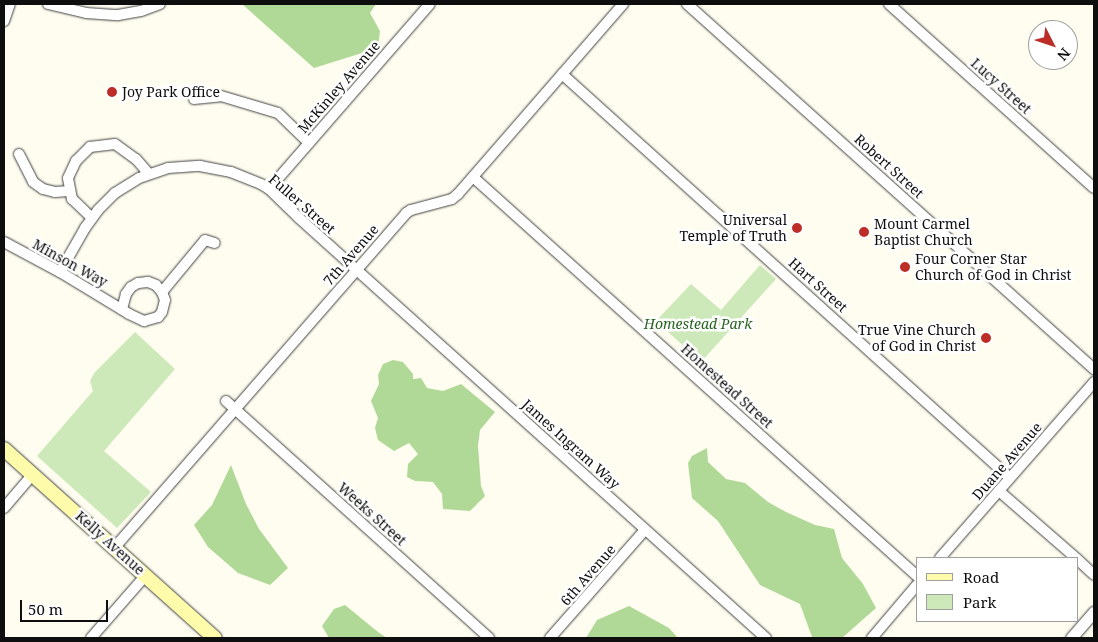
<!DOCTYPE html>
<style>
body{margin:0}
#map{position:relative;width:1098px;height:642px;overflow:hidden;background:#fffdef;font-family:"Noto Serif",serif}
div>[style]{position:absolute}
.green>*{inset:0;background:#cee9b9}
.forest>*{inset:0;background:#b0d998}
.roads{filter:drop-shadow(0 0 1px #414141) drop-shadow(0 0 1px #414141)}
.minor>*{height:10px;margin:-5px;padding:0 5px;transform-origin:5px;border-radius:5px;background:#fff}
.tertiary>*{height:11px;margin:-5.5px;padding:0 5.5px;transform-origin:5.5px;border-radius:5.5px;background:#fff}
.secondary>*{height:14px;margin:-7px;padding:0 7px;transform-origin:7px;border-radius:7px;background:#fefcab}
.dots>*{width:14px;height:14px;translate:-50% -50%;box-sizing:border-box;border:2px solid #fff;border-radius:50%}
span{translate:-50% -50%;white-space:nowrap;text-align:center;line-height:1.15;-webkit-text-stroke:5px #fff;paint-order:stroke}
.street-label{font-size:14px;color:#0e0e0e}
.poi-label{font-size:14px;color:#0e0e0e}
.left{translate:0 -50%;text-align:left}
.right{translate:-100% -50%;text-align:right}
.park-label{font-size:14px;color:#27651f;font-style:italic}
.frame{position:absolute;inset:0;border:5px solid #0e0e0e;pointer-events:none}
.legend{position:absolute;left:916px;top:557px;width:162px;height:65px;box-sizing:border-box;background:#fff;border:1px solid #9f9f9f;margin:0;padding:6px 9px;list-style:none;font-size:15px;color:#0e0e0e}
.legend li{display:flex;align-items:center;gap:10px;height:25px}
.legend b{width:25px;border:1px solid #9f9f9f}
.north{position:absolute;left:1028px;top:20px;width:50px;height:50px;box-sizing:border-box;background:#fff;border:1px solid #9f9f9f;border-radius:50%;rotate:131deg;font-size:14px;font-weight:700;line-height:20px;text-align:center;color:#0e0e0e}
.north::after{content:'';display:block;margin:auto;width:18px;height:22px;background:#bd2d27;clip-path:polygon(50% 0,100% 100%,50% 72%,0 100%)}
.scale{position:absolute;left:20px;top:600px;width:88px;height:22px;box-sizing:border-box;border:2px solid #0e0e0e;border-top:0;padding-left:6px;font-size:15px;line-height:18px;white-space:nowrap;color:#0e0e0e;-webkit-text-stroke:4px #fff;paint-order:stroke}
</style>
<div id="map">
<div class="green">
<div style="clip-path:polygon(760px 265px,776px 279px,701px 362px,656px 321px,691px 284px,721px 310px)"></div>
<div style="clip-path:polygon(135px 332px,175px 369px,104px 451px,151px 492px,117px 528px,37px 456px,93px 391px,90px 381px,95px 372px)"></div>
</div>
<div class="forest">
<div style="clip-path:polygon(242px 4px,376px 4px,370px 13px,380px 31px,378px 48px,314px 68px)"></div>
<div style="clip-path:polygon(393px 360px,403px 362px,413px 374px,413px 379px,421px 378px,427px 388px,443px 391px,461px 384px,495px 412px,480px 430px,478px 446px,481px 486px,485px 496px,470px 511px,443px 509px,442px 494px,433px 482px,415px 481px,407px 477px,408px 464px,418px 454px,409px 443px,394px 451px,378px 440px,375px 428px,378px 418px,371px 401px,379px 384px,378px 375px,383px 364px)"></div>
<div style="clip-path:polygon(707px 448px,708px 462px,726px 479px,745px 483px,768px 502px,786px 512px,815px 525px,834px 529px,842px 558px,863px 584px,876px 608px,842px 638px,812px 637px,800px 604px,760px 585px,718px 521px,692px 498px,688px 463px,692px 456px)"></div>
<div style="clip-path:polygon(231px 465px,246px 504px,259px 529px,288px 568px,270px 585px,238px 573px,208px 547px,194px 525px,212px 505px)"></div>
<div style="clip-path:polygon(345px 605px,378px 632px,387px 638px,329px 638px,322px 626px,334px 609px)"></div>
<div style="clip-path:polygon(629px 606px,669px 628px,678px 638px,586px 638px,597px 620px)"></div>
</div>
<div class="roads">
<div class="minor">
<div style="left:48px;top:4px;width:39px;rotate:13deg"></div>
<div style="left:86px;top:13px;width:32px;rotate:4deg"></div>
<div style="left:118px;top:15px;width:23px;rotate:-10deg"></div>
<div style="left:141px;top:11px;width:20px;rotate:-20deg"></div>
<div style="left:687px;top:4px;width:547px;rotate:41.89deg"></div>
<div style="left:889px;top:4px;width:275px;rotate:41.9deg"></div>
<div style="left:4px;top:21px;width:18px;rotate:-71deg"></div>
<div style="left:562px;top:74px;width:603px;rotate:42.04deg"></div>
<div style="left:194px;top:99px;width:27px;rotate:-6deg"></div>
<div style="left:221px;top:96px;width:59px;rotate:16.6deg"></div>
<div style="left:278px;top:113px;width:43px;rotate:44.1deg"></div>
<div style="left:19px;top:154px;width:31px;rotate:63deg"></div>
<div style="left:33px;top:182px;width:12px;rotate:35deg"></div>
<div style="left:43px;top:189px;width:12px;rotate:14deg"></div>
<div style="left:55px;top:192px;width:14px;rotate:-4deg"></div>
<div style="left:473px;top:177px;width:597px;rotate:41.94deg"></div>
<div style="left:269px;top:189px;width:245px;rotate:-49deg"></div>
<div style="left:92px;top:218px;width:28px;rotate:-136deg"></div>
<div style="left:72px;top:199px;width:21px;rotate:-101deg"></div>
<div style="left:68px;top:178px;width:19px;rotate:-65deg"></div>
<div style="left:76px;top:161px;width:20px;rotate:-45deg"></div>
<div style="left:90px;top:147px;width:25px;rotate:-7deg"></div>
<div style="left:115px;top:144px;width:26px;rotate:36deg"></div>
<div style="left:136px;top:159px;width:20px;rotate:49deg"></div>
<div style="left:4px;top:242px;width:64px;rotate:28.2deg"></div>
<div style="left:60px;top:272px;width:81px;rotate:31.3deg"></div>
<div style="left:129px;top:314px;width:17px;rotate:25deg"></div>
<div style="left:144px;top:321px;width:15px;rotate:-16deg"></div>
<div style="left:158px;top:317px;width:6px;rotate:-51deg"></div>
<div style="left:162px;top:312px;width:12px;rotate:-76deg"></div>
<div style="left:165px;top:300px;width:9px;rotate:-111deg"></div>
<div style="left:162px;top:292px;width:9px;rotate:-131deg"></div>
<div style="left:156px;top:285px;width:9px;rotate:-159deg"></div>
<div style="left:148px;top:282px;width:10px;rotate:174deg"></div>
<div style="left:138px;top:283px;width:8px;rotate:150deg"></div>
<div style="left:131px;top:287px;width:9px;rotate:126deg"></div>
<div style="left:126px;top:294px;width:16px;rotate:105deg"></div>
<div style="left:60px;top:272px;width:51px;rotate:-60.4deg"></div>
<div style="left:85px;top:228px;width:22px;rotate:-54deg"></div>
<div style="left:98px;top:210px;width:24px;rotate:-45deg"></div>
<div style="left:115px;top:193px;width:28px;rotate:-32deg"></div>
<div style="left:139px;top:178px;width:31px;rotate:-19deg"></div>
<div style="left:168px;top:168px;width:32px;rotate:-4deg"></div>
<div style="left:200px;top:166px;width:32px;rotate:11deg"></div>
<div style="left:231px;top:172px;width:32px;rotate:22deg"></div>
<div style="left:261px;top:184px;width:9px;rotate:32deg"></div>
<div style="left:269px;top:189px;width:42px;rotate:44deg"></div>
<div style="left:299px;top:218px;width:628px;rotate:41.97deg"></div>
<div style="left:162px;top:292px;width:67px;rotate:-50.4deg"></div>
<div style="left:205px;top:240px;width:10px;rotate:17deg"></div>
<div style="left:226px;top:401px;width:354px;rotate:42deg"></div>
<div style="left:999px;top:491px;width:102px;rotate:41deg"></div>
<div style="left:4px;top:508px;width:45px;rotate:-49.5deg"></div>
<div style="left:115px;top:547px;width:443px;rotate:-48.9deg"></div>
<div style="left:406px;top:213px;width:6px;rotate:-31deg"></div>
<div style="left:411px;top:210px;width:42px;rotate:-15deg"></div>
<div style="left:452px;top:199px;width:8px;rotate:-40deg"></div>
<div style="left:458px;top:194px;width:252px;rotate:-49deg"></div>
<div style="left:940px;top:558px;width:234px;rotate:-48.8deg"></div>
<div style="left:1077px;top:559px;width:23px;rotate:43deg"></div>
<div style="left:91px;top:638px;width:84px;rotate:-48.9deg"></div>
<div style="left:550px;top:638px;width:144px;rotate:-48.7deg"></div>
<div style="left:872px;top:638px;width:70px;rotate:-49.7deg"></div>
</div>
<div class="tertiary">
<div style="left:1071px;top:638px;width:35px;rotate:-49deg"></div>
</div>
<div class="secondary">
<div style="left:4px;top:449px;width:283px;rotate:41.9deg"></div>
</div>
</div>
<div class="dots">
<div style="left:112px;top:92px;background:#bd2d27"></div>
<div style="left:797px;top:228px;background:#bd2d27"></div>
<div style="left:864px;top:232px;background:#bd2d27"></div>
<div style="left:905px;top:267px;background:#bd2d27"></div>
<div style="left:986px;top:338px;background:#bd2d27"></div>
</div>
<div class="street-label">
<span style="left:1001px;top:86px;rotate:42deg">Lucy Street</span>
<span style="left:339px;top:87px;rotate:-49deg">McKinley Avenue</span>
<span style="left:889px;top:166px;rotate:42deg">Robert Street</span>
<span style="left:302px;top:204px;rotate:41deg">Fuller Street</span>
<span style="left:351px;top:255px;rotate:-49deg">7th Avenue</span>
<span style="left:70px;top:263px;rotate:29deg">Minson Way</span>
<span style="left:818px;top:285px;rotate:42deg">Hart Street</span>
<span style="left:727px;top:386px;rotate:42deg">Homestead Street</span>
<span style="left:571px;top:444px;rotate:42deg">James Ingram Way</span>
<span style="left:1007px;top:461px;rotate:-49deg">Duane Avenue</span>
<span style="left:372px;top:514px;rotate:42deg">Weeks Street</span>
<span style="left:110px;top:543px;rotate:42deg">Kelly Avenue</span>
<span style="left:588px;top:575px;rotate:-49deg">6th Avenue</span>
</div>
<div class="poi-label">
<span class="left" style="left:122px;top:92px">Joy Park Office</span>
<span class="right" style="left:787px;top:228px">Universal<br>Temple of Truth</span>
<span class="left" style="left:874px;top:232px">Mount Carmel<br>Baptist Church</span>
<span class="left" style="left:915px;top:267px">Four Corner Star<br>Church of God in Christ</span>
<span class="right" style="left:976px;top:338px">True Vine Church<br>of God in Christ</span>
</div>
<div class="park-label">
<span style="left:698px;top:324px">Homestead Park</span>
</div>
<div class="frame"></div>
<ul class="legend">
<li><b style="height:6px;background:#fefcab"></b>Road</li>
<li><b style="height:14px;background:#cee9b9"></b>Park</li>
</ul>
<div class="north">N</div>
<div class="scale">50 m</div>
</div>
